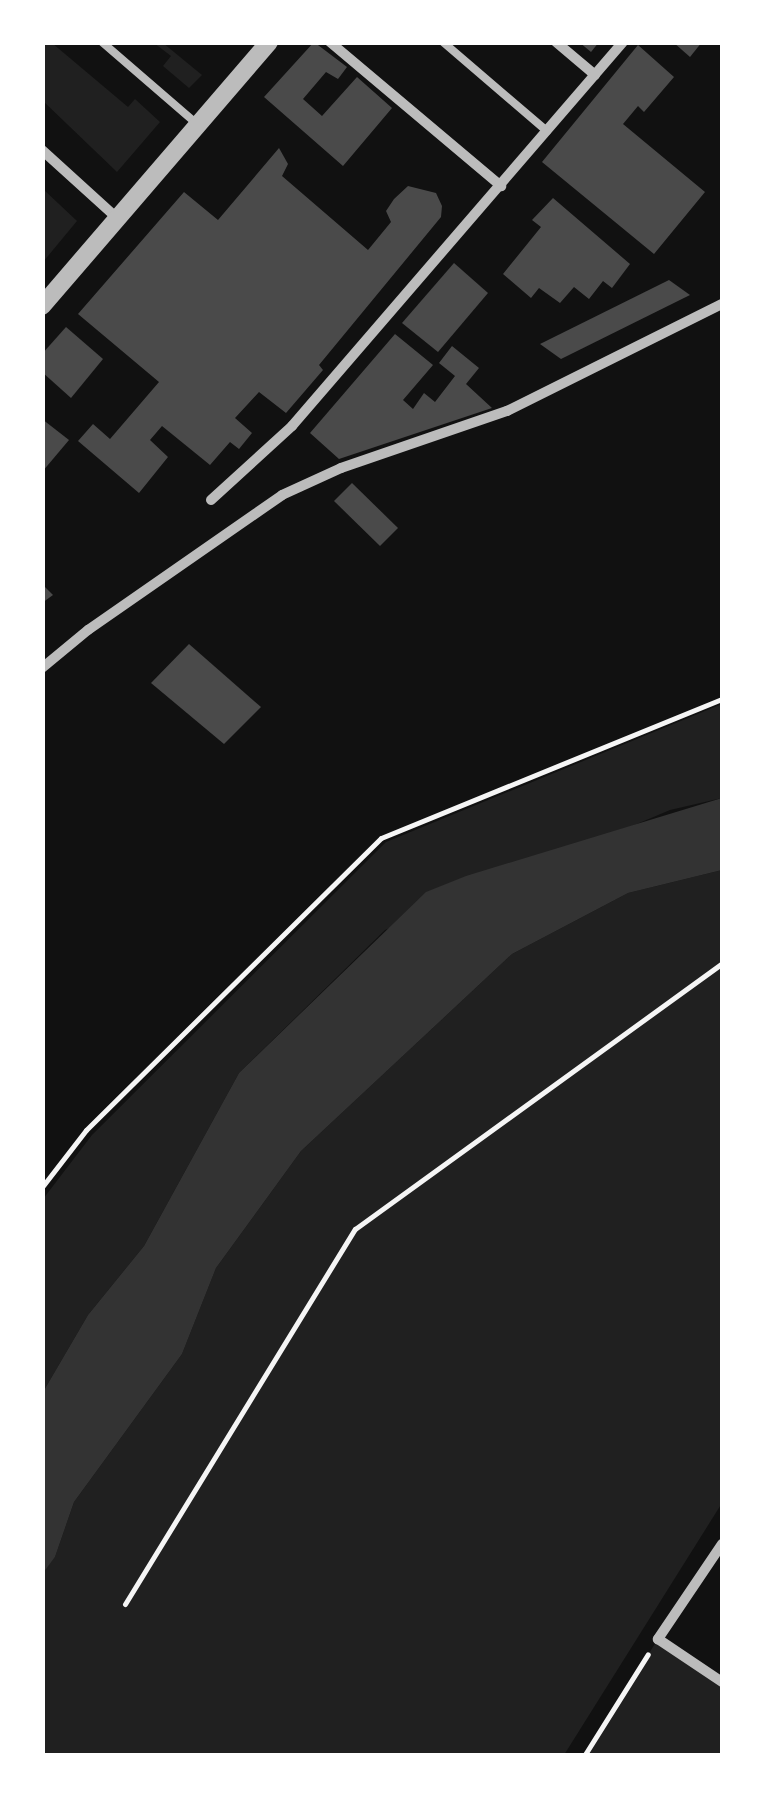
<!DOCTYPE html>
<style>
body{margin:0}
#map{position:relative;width:765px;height:1798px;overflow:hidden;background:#111;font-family:"Times New Roman",serif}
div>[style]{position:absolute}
.green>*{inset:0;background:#202020}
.water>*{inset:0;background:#333}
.building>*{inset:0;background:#4a4a4a}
.path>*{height:5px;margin:-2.5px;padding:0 2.5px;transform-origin:2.5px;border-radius:2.5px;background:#f5f5f5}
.service>*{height:8px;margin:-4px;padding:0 4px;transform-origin:4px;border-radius:4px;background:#bcbcbc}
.minor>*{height:10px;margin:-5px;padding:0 5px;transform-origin:5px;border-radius:5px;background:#bcbcbc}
.tertiary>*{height:18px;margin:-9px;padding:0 9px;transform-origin:9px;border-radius:9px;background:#bcbcbc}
span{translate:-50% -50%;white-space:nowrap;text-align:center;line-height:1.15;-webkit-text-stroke:10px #fff;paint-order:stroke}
.frame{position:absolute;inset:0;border:45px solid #fff;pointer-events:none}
</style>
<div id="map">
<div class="green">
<div style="clip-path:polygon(42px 43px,52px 43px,128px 107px,135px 99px,160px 122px,117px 172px,43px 101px)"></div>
<div style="clip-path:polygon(154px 43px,163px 43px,202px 75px,189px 88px,163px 66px,171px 56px)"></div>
<div style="clip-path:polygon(43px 189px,77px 221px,43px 262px)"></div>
<div style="clip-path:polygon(722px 704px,722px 798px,670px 810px,385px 930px,239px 1073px,144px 1246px,88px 1315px,43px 1392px,43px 1199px,92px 1135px,386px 842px)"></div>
<div style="clip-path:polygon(722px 870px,722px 1503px,564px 1755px,43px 1755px,42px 1573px,55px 1557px,74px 1502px,182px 1354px,216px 1268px,301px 1151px,512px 954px,628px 893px)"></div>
<div style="clip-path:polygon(658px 1639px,722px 1682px,722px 1755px,584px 1756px)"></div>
</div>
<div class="water">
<div style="clip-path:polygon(722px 798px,722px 870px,628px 893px,512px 954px,301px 1151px,216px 1268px,182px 1354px,74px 1502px,55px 1557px,43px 1573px,43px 1392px,88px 1315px,144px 1246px,239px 1073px,426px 892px,466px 876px)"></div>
</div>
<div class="building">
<div style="clip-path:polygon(314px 42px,347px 67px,338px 79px,326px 72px,303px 99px,322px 116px,357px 77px,392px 108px,343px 166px,264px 97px)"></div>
<div style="clip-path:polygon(579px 42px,599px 42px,591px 52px)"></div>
<div style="clip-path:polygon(673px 42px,702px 42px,690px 57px)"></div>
<div style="clip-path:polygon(638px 45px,674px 77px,644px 112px,638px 106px,623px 124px,705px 192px,654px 254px,542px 162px)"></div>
<div style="clip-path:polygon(279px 148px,288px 164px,282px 176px,368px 250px,391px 222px,386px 211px,394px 199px,408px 186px,436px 193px,442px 206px,441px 217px,319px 365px,323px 370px,286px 413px,259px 392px,235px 418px,252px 433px,239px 449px,230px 442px,210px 465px,162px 426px,150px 440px,168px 457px,139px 493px,78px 441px,93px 424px,110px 439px,159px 382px,78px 314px,184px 192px,218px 220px)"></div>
<div style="clip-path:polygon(553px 198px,630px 264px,612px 288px,603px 281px,589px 299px,574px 287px,560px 303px,539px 288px,531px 298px,503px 274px,541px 227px,532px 220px)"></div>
<div style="clip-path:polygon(454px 263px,488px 293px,438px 352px,402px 323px)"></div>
<div style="clip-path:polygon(669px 280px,690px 295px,561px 359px,540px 344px)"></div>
<div style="clip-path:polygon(66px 327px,103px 359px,71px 398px,42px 372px,42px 354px)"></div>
<div style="clip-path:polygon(395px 334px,433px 365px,403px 400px,413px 409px,424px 393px,435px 402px,455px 376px,439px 363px,452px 346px,479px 368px,466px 384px,492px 408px,339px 459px,310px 433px)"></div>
<div style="clip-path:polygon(42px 419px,69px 440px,42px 472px)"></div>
<div style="clip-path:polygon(352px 483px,398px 528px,380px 546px,334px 501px)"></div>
<div style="clip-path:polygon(42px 584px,53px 595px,42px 603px)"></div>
<div style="clip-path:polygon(189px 644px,261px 707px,224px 744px,151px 683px)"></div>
</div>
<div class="path">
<div style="left:42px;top:1187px;width:72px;rotate:-52.3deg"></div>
<div style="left:86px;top:1130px;width:415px;rotate:-44.7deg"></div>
<div style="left:381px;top:838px;width:368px;rotate:-22.2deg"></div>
<div style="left:125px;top:1604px;width:440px;rotate:-58.5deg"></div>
<div style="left:355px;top:1229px;width:453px;rotate:-35.9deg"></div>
<div style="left:584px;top:1756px;width:120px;rotate:-57.9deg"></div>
</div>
<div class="service">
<div style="left:102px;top:42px;width:127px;rotate:40.8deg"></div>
<div style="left:443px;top:42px;width:137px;rotate:40.6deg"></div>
</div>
<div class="minor">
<div style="left:330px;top:42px;width:224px;rotate:40.1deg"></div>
<div style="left:556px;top:42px;width:51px;rotate:40.2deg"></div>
<div style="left:42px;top:150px;width:101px;rotate:42.2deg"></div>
<div style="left:211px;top:500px;width:110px;rotate:-42.4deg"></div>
<div style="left:292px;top:426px;width:507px;rotate:-49.24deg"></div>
<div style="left:42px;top:668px;width:60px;rotate:-39.6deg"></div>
<div style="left:88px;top:630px;width:236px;rotate:-34.8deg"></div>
<div style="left:282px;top:495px;width:65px;rotate:-24.6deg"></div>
<div style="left:341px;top:468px;width:176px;rotate:-19deg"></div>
<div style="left:507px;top:411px;width:240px;rotate:-26.5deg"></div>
<div style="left:722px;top:1544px;width:115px;rotate:124deg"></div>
<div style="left:658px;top:1639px;width:77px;rotate:33.9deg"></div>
</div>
<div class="tertiary">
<div style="left:42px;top:306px;width:348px;rotate:-49.3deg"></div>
</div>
<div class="frame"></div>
</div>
